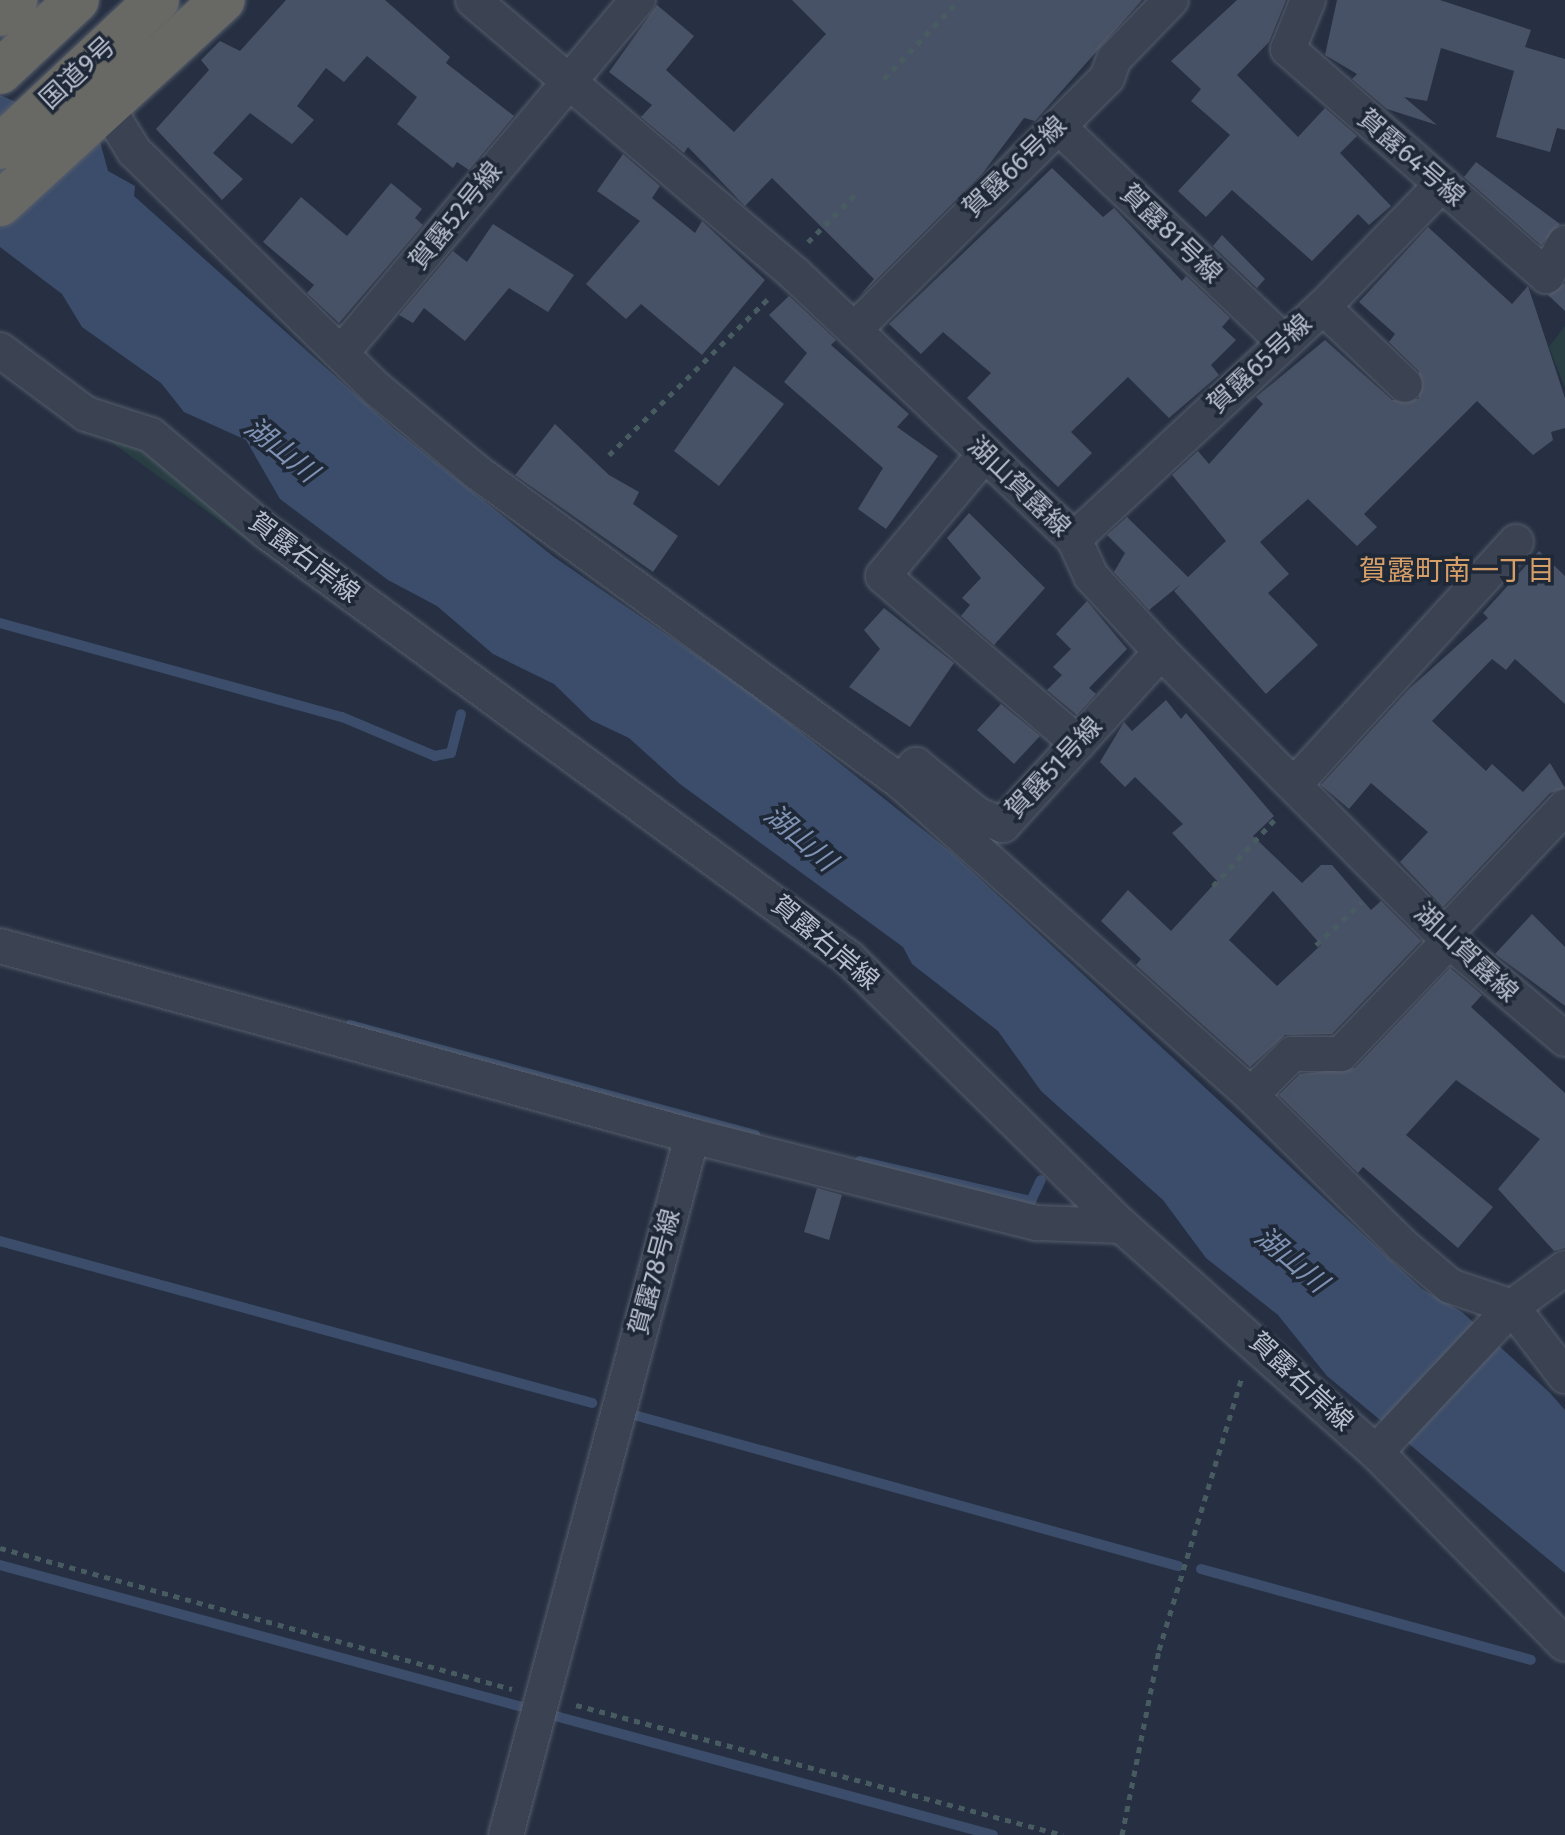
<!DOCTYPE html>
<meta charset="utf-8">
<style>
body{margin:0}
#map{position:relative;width:1565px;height:1835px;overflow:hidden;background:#263042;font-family:"Fira Sans","Noto Sans JP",sans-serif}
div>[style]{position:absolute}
.green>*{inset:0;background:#293e43}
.water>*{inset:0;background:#3c4d6b}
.stream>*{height:10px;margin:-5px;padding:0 5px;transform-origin:5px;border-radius:5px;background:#3c4d6b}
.building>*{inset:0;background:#485266}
.path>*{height:5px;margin-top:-2.5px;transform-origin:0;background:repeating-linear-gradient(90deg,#475b60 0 6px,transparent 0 12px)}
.roads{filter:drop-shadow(0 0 2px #565e6c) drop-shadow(0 0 2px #565e6c)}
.minor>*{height:34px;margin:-17px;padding:0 17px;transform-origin:17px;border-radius:17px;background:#3b4352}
.trunk>*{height:44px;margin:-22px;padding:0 22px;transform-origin:22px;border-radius:22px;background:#686865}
span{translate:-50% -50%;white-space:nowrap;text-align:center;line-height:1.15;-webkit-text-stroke:7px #1f2837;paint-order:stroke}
.street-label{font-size:26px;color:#b8becc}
.water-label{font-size:28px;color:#7f92b3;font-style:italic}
.neighbourhood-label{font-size:28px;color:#d69f68}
</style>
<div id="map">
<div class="green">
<div style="clip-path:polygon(1565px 326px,1565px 388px,1549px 347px)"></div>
<div style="clip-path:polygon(50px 406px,148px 446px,356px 619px,107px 439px,81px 431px)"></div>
</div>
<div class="water">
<div style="clip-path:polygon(0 95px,99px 138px,108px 171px,135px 186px,134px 196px,393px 428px,554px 557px,753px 694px,951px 852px,1422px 1289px,1462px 1312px,1549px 1392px,1565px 1410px,1565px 1573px,1327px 1376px,1278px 1315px,1206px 1258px,1163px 1200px,1041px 1091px,998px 1031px,912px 964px,903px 947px,680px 784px,629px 738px,591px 720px,554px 684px,493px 654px,437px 606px,388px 580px,280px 499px,246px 440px,184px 412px,161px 383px,82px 327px,62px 294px,0 247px)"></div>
</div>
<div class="stream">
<div style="left:0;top:623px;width:355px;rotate:15.4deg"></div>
<div style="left:342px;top:717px;width:101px;rotate:22.8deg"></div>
<div style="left:435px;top:756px;width:16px;rotate:-11deg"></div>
<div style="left:451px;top:753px;width:40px;rotate:-75.6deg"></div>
<div style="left:350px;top:1025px;width:420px;rotate:15.2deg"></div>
<div style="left:860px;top:1161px;width:176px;rotate:13.2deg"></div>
<div style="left:1031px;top:1201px;width:23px;rotate:-65deg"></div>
<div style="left:0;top:1241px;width:614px;rotate:15.3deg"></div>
<div style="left:634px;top:1415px;width:565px;rotate:15.51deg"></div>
<div style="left:0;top:1565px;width:1029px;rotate:15.21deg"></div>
<div style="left:1201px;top:1569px;width:342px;rotate:15.4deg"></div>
</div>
<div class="building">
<div style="clip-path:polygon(286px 0,385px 0,450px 57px,446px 63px,514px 116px,469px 170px,457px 162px,453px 168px,397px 124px,417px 97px,367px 56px,344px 82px,326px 68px,297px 106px,314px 120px,292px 144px,250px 113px,213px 153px,243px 179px,222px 200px,156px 129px,209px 70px,201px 60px,220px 41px,240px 51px)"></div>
<div style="clip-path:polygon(792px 0,1142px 0,1035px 121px,1024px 118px,982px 174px,860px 296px,874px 279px,772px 178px,745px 206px,688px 147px,684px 153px,641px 117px,652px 105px,609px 72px,657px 5px,694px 36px,666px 70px,734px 132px,826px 34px)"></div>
<div style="clip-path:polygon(1237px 0,1286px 0,1269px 42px,1237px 75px,1298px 137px,1325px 108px,1357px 136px,1340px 153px,1391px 206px,1369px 225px,1358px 214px,1312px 261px,1232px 190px,1206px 217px,1178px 191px,1230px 135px,1191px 101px,1201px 89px,1171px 61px)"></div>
<div style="clip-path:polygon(1337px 0,1440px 0,1531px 30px,1525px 47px,1565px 59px,1565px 130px,1557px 128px,1550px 152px,1496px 137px,1514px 71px,1441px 48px,1427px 101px,1404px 97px,1437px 125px,1387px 109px,1352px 79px,1357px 74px,1325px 55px)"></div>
<div style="clip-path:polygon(623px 154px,660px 186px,652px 198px,695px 233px,702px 221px,765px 280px,702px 355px,641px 304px,626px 319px,586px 284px,640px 221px,597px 191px)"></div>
<div style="clip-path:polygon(1476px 162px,1560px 224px,1541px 245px,1464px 177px)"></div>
<div style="clip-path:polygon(1052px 168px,1103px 217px,1114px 208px,1182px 281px,1186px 276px,1230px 318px,1222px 327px,1236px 340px,1211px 365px,1219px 375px,1169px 418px,1128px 377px,1071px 432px,1092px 453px,1058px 487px,967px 398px,991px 373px,943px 332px,921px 354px,889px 324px)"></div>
<div style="clip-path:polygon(391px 183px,422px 209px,415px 218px,423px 225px,339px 323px,307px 293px,314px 285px,263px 242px,301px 197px,347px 236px)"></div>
<div style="clip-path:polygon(493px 224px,574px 275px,548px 312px,509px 288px,465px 341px,424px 308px,413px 323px,399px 315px,453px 251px,467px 262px)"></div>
<div style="clip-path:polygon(1428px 227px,1512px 304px,1528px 286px,1565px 398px,1565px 428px,1551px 432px,1553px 440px,1533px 455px,1477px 401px,1364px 514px,1377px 527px,1357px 546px,1308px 499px,1260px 542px,1289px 574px,1268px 593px,1318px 645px,1266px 694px,1174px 591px,1181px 584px,1149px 610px,1114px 572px,1125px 553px,1107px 535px,1127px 517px,1188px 577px,1226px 541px,1172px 475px,1198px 451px,1209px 464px,1263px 404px,1256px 397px,1325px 340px,1392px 400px,1419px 399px,1419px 371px,1389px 342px,1395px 334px,1359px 302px)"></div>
<div style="clip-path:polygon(1222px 235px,1265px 279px,1257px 288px,1213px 246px)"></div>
<div style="clip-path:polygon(1565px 283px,1565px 311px,1548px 295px)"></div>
<div style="clip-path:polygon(789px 296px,836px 340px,831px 345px,909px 414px,897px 427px,938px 456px,886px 529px,858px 509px,883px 468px,784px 382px,807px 353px,769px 315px)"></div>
<div style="clip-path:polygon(734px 366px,784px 404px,719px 486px,674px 451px)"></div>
<div style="clip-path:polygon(555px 424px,609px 475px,639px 492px,633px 504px,678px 536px,653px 572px,515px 475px)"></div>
<div style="clip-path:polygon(969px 513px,1045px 588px,994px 645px,961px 616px,970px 605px,962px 598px,981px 578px,947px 538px)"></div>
<div style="clip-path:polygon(1539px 551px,1565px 576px,1565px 704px,1515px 659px,1506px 670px,1492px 659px,1432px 721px,1486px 771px,1492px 764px,1523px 792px,1550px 763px,1565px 788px,1550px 793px,1443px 907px,1400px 862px,1428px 832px,1371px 783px,1349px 809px,1321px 785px,1409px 689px,1488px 618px,1483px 613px)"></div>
<div style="clip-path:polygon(1087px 601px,1127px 649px,1089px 688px,1096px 694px,1077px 715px,1047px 690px,1062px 675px,1053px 667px,1071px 649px,1056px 634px)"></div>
<div style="clip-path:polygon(884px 608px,954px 663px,910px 727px,849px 687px,880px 649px,864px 630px)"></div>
<div style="clip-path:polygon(evenodd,1166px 700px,1181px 719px,1186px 713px,1274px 816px,1253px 836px,1302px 883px,1321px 865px,1332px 865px,1371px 910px,1381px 901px,1421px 941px,1332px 1034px,1285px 1035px,1250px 1067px,1136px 965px,1141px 959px,1101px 921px,1128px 890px,1171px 931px,1217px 881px,1172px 833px,1183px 824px,1135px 777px,1125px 787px,1100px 762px,1124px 722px,1132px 731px,1166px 700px,1273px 891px,1321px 945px,1277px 986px,1229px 940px,1273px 891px)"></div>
<div style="clip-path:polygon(1001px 704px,1040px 736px,1014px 764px,977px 730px)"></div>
<div style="clip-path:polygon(1532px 914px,1565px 947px,1565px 1006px,1495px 954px)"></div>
<div style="clip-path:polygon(1450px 968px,1482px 995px,1471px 1007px,1565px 1093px,1565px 1248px,1554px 1251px,1498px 1189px,1540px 1139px,1456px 1080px,1406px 1135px,1493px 1207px,1458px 1248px,1363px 1167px,1358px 1173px,1279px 1095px,1300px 1074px,1355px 1068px)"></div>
<div style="clip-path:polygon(817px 1188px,842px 1195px,829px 1240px,804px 1232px)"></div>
</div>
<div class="path">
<div style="left:884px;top:79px;width:109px;rotate:-46.5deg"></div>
<div style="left:808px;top:242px;width:66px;rotate:-45deg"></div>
<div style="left:609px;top:455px;width:227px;rotate:-44.5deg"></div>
<div style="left:1213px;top:886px;width:96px;rotate:-47.1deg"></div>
<div style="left:1316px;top:945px;width:63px;rotate:-43.1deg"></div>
<div style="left:0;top:1548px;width:531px;rotate:15.4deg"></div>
<div style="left:576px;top:1705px;width:504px;rotate:14.95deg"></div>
<div style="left:1122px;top:1835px;width:189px;rotate:-78.7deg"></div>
<div style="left:1159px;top:1650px;width:285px;rotate:-73.1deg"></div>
</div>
<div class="roads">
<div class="minor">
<div style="left:473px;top:0;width:424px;rotate:40.4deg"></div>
<div style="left:796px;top:275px;width:260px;rotate:43.4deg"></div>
<div style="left:985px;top:454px;width:123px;rotate:43.7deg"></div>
<div style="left:1074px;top:539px;width:41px;rotate:65.3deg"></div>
<div style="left:1091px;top:576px;width:103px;rotate:47.4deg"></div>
<div style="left:1161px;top:652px;width:408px;rotate:45.1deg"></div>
<div style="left:1449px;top:941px;width:152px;rotate:40.2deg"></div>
<div style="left:1308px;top:0;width:53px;rotate:112.2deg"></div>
<div style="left:1288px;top:49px;width:344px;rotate:41.3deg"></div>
<div style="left:1546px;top:276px;width:38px;rotate:-60deg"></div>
<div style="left:107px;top:107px;width:52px;rotate:58.5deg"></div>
<div style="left:134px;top:151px;width:340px;rotate:44.4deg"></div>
<div style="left:377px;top:389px;width:130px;rotate:39.7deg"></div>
<div style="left:477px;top:472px;width:525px;rotate:36.17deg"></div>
<div style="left:901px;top:782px;width:470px;rotate:41.8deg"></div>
<div style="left:1251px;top:1095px;width:213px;rotate:44.8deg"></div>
<div style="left:1402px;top:1245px;width:63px;rotate:40.5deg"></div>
<div style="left:1450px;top:1286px;width:65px;rotate:18.7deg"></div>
<div style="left:1512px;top:1307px;width:87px;rotate:52.5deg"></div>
<div style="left:1058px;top:126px;width:311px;rotate:43.7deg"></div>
<div style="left:1323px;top:307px;width:113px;rotate:43.6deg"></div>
<div style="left:854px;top:330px;width:357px;rotate:-44.9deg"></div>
<div style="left:1107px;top:78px;width:20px;rotate:-70deg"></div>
<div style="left:1114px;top:59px;width:82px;rotate:-46deg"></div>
<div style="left:0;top:350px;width:107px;rotate:36.7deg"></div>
<div style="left:86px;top:414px;width:68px;rotate:17.9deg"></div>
<div style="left:151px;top:435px;width:151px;rotate:39.9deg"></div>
<div style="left:267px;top:532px;width:721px;rotate:36.2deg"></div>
<div style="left:849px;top:958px;width:383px;rotate:44.5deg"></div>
<div style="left:1122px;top:1226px;width:340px;rotate:41.7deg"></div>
<div style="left:1376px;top:1452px;width:269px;rotate:45.5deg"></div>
<div style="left:343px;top:351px;width:459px;rotate:-50deg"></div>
<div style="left:985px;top:454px;width:159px;rotate:129.9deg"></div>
<div style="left:883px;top:576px;width:257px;rotate:40.6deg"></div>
<div style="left:1074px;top:539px;width:340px;rotate:-43deg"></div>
<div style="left:1323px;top:307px;width:171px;rotate:-45.9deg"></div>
<div style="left:901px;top:782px;width:23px;rotate:-49deg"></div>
<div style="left:916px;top:765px;width:80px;rotate:38.9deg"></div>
<div style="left:978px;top:815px;width:27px;rotate:22deg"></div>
<div style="left:1003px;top:825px;width:234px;rotate:-47.6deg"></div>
<div style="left:1295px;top:784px;width:328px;rotate:-47.6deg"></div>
<div style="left:1443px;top:936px;width:178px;rotate:-46.6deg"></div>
<div style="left:0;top:946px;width:718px;rotate:15.35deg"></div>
<div style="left:1251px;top:1095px;width:58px;rotate:-45deg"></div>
<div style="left:1292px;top:1054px;width:49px"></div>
<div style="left:1341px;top:1054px;width:156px;rotate:-46.3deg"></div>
<div style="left:1376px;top:1452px;width:199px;rotate:-46.8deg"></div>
<div style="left:1512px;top:1307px;width:66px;rotate:-36.3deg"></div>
<div style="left:506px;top:1835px;width:723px;rotate:-75.1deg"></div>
<div style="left:692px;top:1136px;width:356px;rotate:14.2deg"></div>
<div style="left:1037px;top:1223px;width:85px;rotate:2deg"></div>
</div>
<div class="trunk">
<div style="left:0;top:14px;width:21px;rotate:-43deg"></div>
<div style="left:0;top:72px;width:105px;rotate:-43.1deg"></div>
<div style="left:0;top:147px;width:215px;rotate:-43.1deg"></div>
<div style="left:0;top:204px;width:302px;rotate:-42.5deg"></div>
</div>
</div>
<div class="street-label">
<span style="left:78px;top:73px;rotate:-43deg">国道9号</span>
<span style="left:1411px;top:158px;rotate:41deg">賀露64号線</span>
<span style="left:1015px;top:167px;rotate:-44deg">賀露66号線</span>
<span style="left:456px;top:216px;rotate:-51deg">賀露52号線</span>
<span style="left:1171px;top:234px;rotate:44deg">賀露81号線</span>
<span style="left:1260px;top:364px;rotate:-43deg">賀露65号線</span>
<span style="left:1019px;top:487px;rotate:44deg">湖山賀露線</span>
<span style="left:304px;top:558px;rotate:37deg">賀露右岸線</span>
<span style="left:1054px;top:768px;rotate:-47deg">賀露51号線</span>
<span style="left:825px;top:943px;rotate:40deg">賀露右岸線</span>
<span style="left:1466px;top:953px;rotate:43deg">湖山賀露線</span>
<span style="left:655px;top:1272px;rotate:-75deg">賀露78号線</span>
<span style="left:1301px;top:1382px;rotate:43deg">賀露右岸線</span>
</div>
<div class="water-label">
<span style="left:281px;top:450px;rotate:39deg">湖山川</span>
<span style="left:800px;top:838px;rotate:41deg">湖山川</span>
<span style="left:1291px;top:1260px;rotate:40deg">湖山川</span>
</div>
<div class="neighbourhood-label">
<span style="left:1457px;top:571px">賀露町南一丁目</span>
</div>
</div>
